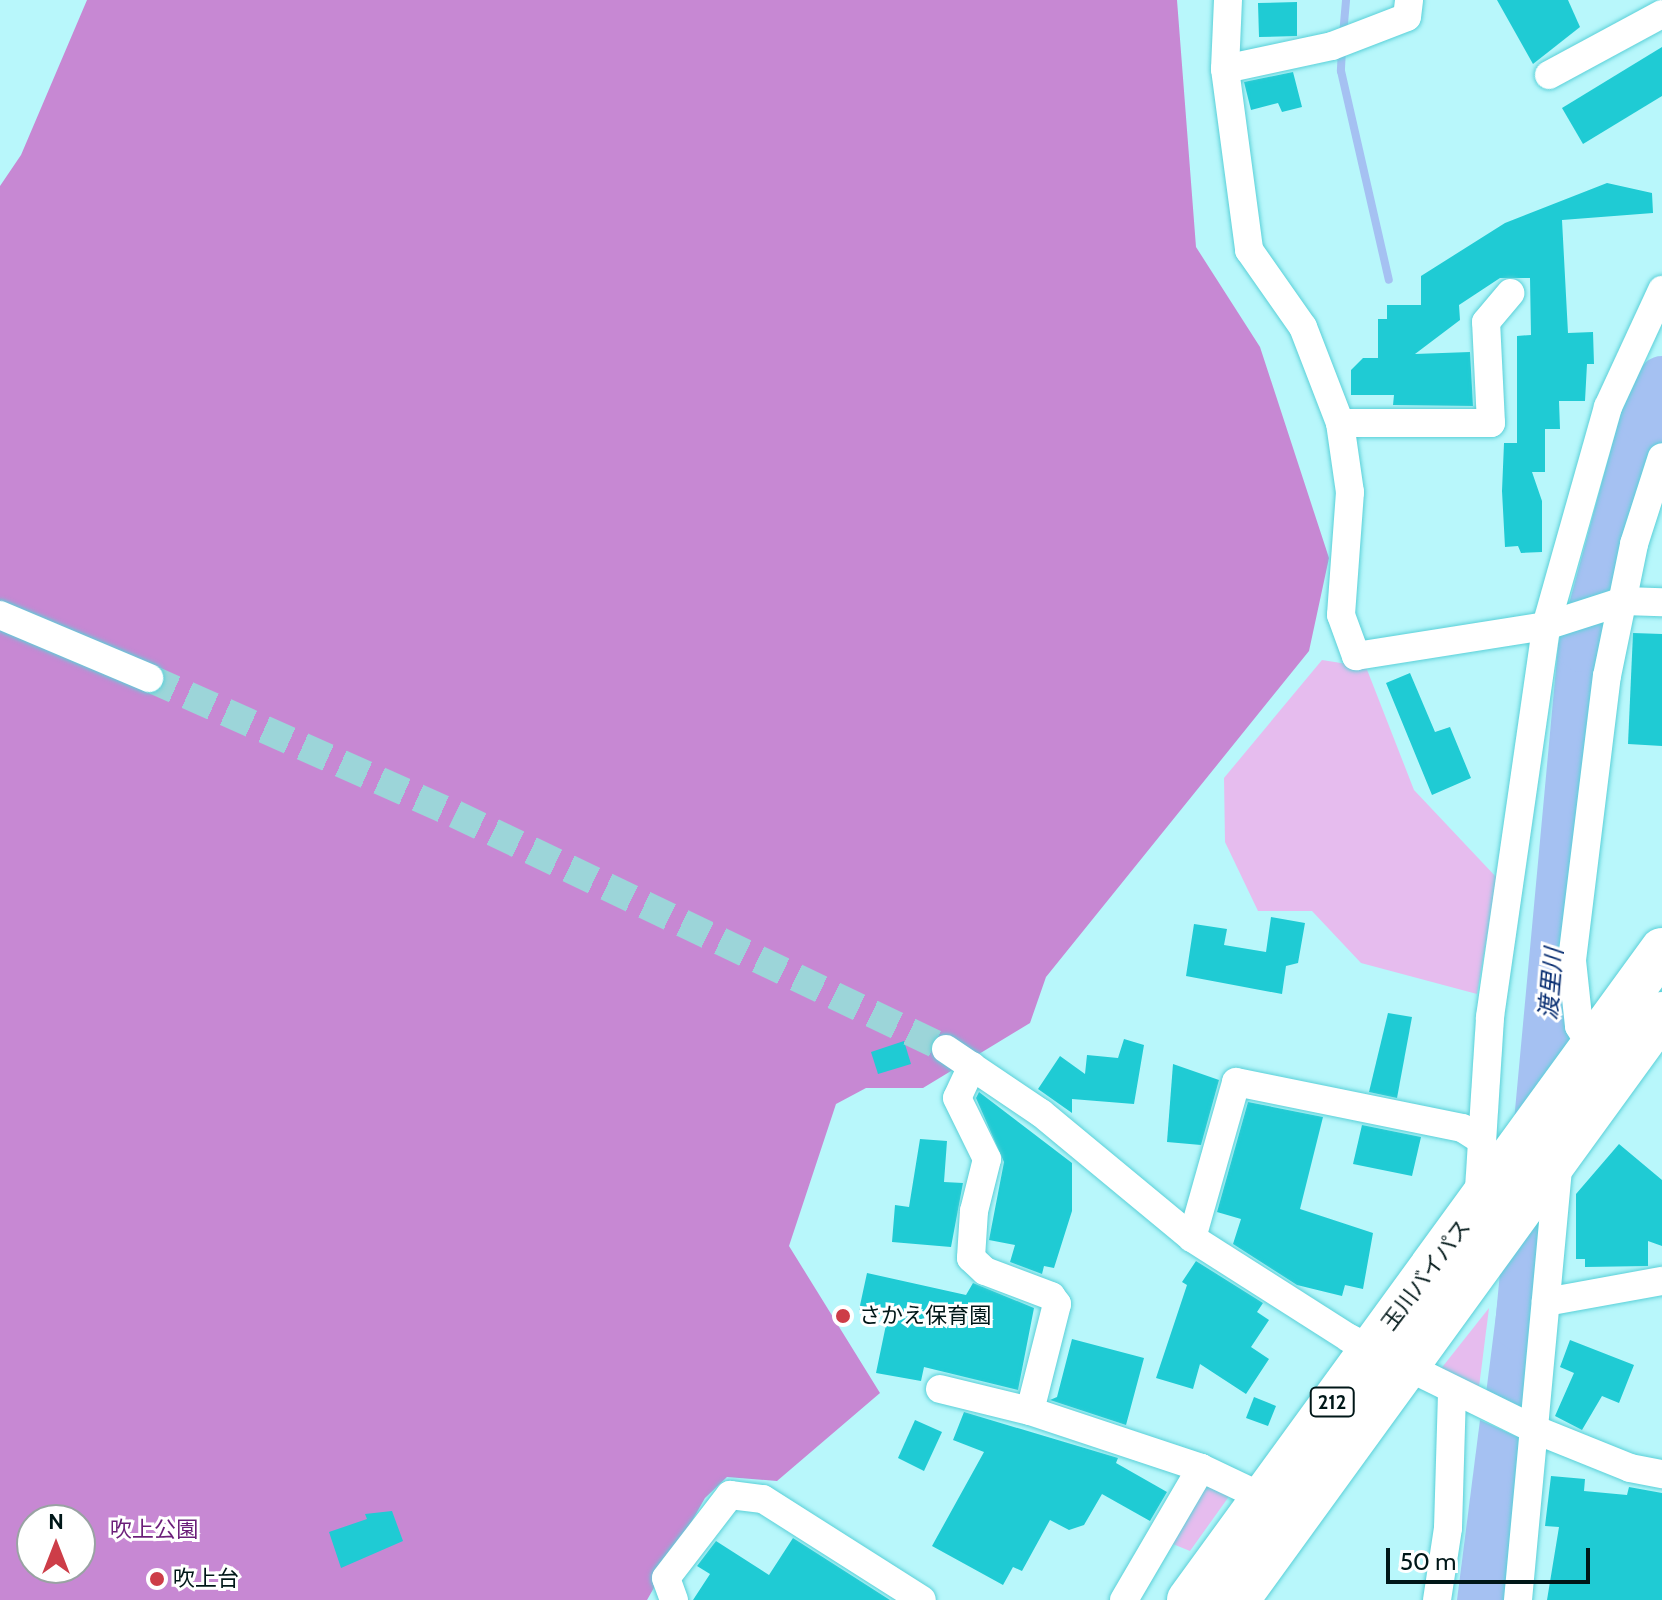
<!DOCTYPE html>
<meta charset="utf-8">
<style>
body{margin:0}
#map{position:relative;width:1662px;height:1600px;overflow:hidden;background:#b8f7fb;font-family:Cabin,"Noto Sans JP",sans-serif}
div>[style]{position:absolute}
.green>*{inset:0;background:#e6bcee}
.forest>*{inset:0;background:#c788d3}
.water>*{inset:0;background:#a5c1f2}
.stream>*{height:8px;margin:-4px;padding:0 4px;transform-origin:4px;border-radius:4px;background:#a5c1f2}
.river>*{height:48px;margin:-24px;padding:0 24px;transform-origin:24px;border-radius:24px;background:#a5c1f2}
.building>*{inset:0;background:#1fcbd4}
.minor-tunnel>*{height:28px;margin-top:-14px;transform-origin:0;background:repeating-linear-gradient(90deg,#9cd5d9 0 28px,transparent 0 42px)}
.roads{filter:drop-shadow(0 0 2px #5ad0d8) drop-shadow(0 0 2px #5ad0d8)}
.minor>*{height:28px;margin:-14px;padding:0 14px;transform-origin:14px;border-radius:14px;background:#fff}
.trunk>*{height:44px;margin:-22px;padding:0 22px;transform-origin:22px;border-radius:22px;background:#fff}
.dots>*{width:22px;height:22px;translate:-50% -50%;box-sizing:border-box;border:4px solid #fff;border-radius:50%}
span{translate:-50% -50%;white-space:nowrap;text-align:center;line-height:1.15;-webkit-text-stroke:6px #fff;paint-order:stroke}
.shield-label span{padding:2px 6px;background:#fff;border:2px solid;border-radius:6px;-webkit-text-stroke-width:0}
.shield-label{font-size:20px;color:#001718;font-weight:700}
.street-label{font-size:22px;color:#001718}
.poi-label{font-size:22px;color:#001718}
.left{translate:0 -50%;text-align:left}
.park-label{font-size:22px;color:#6b1e79}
.water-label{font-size:24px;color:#062c70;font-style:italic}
.north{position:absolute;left:16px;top:1504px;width:80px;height:80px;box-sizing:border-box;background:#fff;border:2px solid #99a2a3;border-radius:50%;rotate:0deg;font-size:22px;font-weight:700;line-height:32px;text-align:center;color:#001718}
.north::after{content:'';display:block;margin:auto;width:28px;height:36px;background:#cd3d48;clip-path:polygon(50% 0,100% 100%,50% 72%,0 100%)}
.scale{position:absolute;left:1386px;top:1548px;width:204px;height:36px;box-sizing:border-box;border:4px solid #001718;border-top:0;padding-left:10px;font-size:24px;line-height:28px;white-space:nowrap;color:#001718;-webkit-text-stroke:6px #fff;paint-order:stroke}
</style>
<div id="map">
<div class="green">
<div style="clip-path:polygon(1322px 660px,1366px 667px,1414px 790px,1497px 878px,1477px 994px,1361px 963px,1312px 911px,1258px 911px,1225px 842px,1224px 778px)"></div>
<div style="clip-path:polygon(1489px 1308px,1478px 1395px,1436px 1375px)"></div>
<div style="clip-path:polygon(1204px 1480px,1230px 1495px,1190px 1551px,1168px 1542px)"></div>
</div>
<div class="forest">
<div style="clip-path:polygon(evenodd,87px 0,1177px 0,1196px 247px,1260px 347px,1329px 558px,1309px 651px,1046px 977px,1030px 1023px,923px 1088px,866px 1088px,836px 1104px,789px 1246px,880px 1393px,777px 1481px,727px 1477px,705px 1498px,647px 1600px,0 1600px,0 186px,21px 155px,87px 0,32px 1520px,80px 1520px,80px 1568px,32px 1568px,32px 1520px)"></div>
</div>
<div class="water">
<div style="clip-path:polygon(1533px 1252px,1523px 1412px,1486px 1394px,1498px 1299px)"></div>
<div style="clip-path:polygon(1480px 1420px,1524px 1440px,1510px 1600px,1457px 1600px)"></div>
</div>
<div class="stream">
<div style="left:1343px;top:35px;width:35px;rotate:-85deg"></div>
<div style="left:1342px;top:49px;width:22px;rotate:93deg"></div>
<div style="left:1341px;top:71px;width:214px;rotate:77.1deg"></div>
</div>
<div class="river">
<div style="left:1519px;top:1327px;width:682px;rotate:-84.7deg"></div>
<div style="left:1582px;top:648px;width:237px;rotate:-74.9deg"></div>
<div style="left:1644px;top:419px;width:43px;rotate:-65.2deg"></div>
</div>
<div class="building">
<div style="clip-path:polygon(1497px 0,1568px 0,1580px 27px,1533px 64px)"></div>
<div style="clip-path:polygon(1297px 2px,1297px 36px,1259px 37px,1258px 3px)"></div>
<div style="clip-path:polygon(1662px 47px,1662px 96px,1583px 144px,1562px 108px)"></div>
<div style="clip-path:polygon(1293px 72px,1302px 107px,1282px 112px,1278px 103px,1251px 110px,1244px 82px)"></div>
<div style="clip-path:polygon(1607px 183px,1652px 193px,1653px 213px,1562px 220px,1568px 333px,1593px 332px,1594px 364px,1587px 364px,1585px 401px,1559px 401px,1560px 429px,1545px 429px,1545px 472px,1532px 472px,1542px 501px,1542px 552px,1521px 553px,1518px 546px,1505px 547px,1502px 491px,1504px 443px,1517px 443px,1517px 336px,1531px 335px,1530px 278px,1500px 278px,1459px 305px,1460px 320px,1415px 354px,1470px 352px,1473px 406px,1393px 405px,1394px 395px,1351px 395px,1351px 370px,1363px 358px,1378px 358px,1378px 319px,1387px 319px,1387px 305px,1421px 305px,1421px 276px,1505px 223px)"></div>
<div style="clip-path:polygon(1633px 633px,1662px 634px,1662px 746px,1628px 744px)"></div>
<div style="clip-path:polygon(1410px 673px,1435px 732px,1450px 727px,1471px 778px,1432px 795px,1386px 683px)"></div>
<div style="clip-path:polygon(1271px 917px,1305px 923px,1298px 963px,1286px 966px,1282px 994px,1186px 976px,1194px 924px,1227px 929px,1224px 945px,1266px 952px)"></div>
<div style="clip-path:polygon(1388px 1013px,1412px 1017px,1397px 1098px,1369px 1092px)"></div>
<div style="clip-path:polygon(1124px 1039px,1144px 1045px,1134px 1104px,1072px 1099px,1072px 1113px,1038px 1089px,1060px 1056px,1085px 1074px,1087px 1055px,1118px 1058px)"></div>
<div style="clip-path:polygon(904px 1041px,911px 1064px,878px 1074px,871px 1052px)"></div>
<div style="clip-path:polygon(1173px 1064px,1219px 1080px,1201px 1145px,1167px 1142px)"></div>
<div style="clip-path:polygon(979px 1092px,1072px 1163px,1072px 1211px,1054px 1268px,1044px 1266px,1042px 1274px,1010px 1262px,1015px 1245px,989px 1240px,1004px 1162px,976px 1098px)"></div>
<div style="clip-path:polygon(1248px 1102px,1323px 1117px,1300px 1209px,1373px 1233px,1363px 1289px,1345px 1285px,1342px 1296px,1297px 1285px,1233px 1244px,1241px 1219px,1217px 1212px)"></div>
<div style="clip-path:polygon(1362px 1125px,1421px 1137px,1412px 1176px,1353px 1164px)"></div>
<div style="clip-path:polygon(920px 1139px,947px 1141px,944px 1182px,963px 1183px,951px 1247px,892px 1242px,895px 1205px,909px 1207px)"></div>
<div style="clip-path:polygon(1619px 1144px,1662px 1180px,1662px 1246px,1648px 1241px,1648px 1266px,1585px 1267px,1585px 1259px,1576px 1259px,1576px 1194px)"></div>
<div style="clip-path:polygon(1196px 1261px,1263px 1303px,1257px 1312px,1269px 1320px,1251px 1347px,1269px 1359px,1246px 1394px,1200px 1364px,1193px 1389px,1156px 1378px,1187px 1285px,1182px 1282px)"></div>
<div style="clip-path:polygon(867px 1273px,966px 1295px,973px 1283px,1034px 1308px,1018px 1390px,924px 1367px,921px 1381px,876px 1373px,888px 1315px,859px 1310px)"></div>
<div style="clip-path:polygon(1072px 1339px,1144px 1358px,1126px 1425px,1050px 1400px,1057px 1397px)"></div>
<div style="clip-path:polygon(1570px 1340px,1634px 1365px,1619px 1403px,1602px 1396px,1582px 1430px,1555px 1416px,1574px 1373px,1560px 1367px)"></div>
<div style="clip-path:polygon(1254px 1397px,1276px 1406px,1268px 1426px,1246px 1418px)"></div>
<div style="clip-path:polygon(964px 1412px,1118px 1458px,1116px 1463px,1167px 1492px,1150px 1521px,1102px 1494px,1084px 1525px,1069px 1530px,1050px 1520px,1022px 1571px,1013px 1567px,1003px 1585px,932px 1546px,984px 1452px,953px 1440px)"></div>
<div style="clip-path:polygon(915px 1420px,942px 1432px,924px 1471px,898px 1458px)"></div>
<div style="clip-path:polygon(1551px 1476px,1585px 1479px,1584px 1491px,1627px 1495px,1629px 1487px,1662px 1493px,1662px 1600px,1547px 1600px,1559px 1527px,1545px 1526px)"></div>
<div style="clip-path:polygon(392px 1511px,403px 1541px,341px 1568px,329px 1532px,367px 1519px,365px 1514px)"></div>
<div style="clip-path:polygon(793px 1538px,890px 1600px,693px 1600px,710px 1574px,697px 1566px,716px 1541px,769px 1575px)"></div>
</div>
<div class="minor-tunnel">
<div style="left:149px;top:678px;width:335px;rotate:24deg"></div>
<div style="left:455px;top:814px;width:544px;rotate:25.58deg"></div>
</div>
<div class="roads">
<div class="minor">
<div style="left:1228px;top:0;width:69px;rotate:92.5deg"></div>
<div style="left:1225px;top:69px;width:183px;rotate:82.4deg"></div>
<div style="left:1249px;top:250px;width:94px;rotate:55deg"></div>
<div style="left:1303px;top:327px;width:103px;rotate:68.9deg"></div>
<div style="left:1340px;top:423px;width:70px;rotate:81.8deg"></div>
<div style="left:1350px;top:492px;width:123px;rotate:94.2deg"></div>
<div style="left:1341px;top:615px;width:44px;rotate:69.9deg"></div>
<div style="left:1356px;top:656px;width:192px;rotate:-9deg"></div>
<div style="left:1546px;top:626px;width:82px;rotate:-17.8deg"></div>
<div style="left:1624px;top:601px;width:38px;rotate:2deg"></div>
<div style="left:1225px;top:69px;width:109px;rotate:-12.1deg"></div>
<div style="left:1332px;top:46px;width:80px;rotate:-21.1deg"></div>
<div style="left:1407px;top:17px;width:17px;rotate:-83deg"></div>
<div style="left:1549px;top:75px;width:128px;rotate:-28.4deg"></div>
<div style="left:1340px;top:423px;width:151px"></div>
<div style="left:1491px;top:423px;width:101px;rotate:-92.8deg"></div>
<div style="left:1486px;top:322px;width:38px;rotate:-50deg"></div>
<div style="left:0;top:615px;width:162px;rotate:22.9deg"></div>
<div style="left:946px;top:1049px;width:115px;rotate:34deg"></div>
<div style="left:1041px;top:1113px;width:196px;rotate:39.6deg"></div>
<div style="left:1192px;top:1238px;width:186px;rotate:32.5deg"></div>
<div style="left:1349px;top:1338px;width:208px;rotate:26.2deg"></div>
<div style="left:1536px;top:1430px;width:101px;rotate:22deg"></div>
<div style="left:1630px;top:1468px;width:33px;rotate:11deg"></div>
<div style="left:1597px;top:1056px;width:35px;rotate:-121deg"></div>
<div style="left:1579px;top:1026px;width:66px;rotate:-96.1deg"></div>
<div style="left:1572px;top:960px;width:286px;rotate:-83deg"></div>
<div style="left:1607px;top:676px;width:135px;rotate:-78.4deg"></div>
<div style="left:1634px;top:544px;width:91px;rotate:-72.2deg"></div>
<div style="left:972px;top:1066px;width:35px;rotate:115deg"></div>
<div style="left:957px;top:1098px;width:68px;rotate:63.8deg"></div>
<div style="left:987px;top:1159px;width:54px;rotate:104deg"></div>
<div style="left:974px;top:1211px;width:47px;rotate:93.7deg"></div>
<div style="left:971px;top:1258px;width:19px;rotate:43deg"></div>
<div style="left:985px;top:1271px;width:71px;rotate:20.7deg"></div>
<div style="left:1051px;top:1296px;width:10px;rotate:53deg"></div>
<div style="left:1057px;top:1304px;width:110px;rotate:104.2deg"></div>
<div style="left:1478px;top:1204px;width:187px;rotate:-86.3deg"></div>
<div style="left:1490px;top:1017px;width:395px;rotate:-81.8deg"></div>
<div style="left:1546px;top:626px;width:228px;rotate:-74.2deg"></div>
<div style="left:1608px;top:407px;width:129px;rotate:-65.2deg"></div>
<div style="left:1192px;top:1238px;width:162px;rotate:-74.2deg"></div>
<div style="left:1236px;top:1082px;width:231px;rotate:11.5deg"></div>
<div style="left:1462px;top:1128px;width:19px;rotate:32deg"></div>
<div style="left:1546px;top:1302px;width:118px;rotate:-10.3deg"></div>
<div style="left:940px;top:1389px;width:93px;rotate:13.7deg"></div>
<div style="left:1030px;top:1411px;width:180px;rotate:18.4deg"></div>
<div style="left:1201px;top:1468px;width:68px;rotate:25.4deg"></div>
<div style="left:674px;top:1600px;width:23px;rotate:-110deg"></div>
<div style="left:666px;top:1578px;width:105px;rotate:-52.4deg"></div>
<div style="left:730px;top:1495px;width:33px;rotate:7deg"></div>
<div style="left:763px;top:1499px;width:188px;rotate:32.4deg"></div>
<div style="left:1124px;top:1600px;width:153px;rotate:-59.7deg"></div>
<div style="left:1437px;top:1600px;width:73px;rotate:-81.3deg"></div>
<div style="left:1448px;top:1528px;width:135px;rotate:-88.3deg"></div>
<div style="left:1518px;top:1600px;width:443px;rotate:-84.7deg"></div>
</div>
<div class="trunk">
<div style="left:1189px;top:1600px;width:804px;rotate:-53.96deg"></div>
<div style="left:1237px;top:1600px;width:724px;rotate:-54.05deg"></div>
</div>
</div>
<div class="dots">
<div style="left:843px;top:1316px;background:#cd3d48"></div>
<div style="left:157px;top:1579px;background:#cd3d48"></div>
</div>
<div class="shield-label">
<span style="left:1332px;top:1402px">212</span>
</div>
<div class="street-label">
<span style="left:1426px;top:1275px;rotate:-53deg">玉川バイパス</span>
</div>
<div class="poi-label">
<span class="left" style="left:859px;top:1316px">さかえ保育園</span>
<span class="left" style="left:173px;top:1579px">吹上台</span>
</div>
<div class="park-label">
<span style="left:154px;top:1530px">吹上公園</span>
</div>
<div class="water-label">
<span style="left:1551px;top:984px;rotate:-85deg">渡里川</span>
</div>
<div class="north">N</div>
<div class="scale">50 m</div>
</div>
